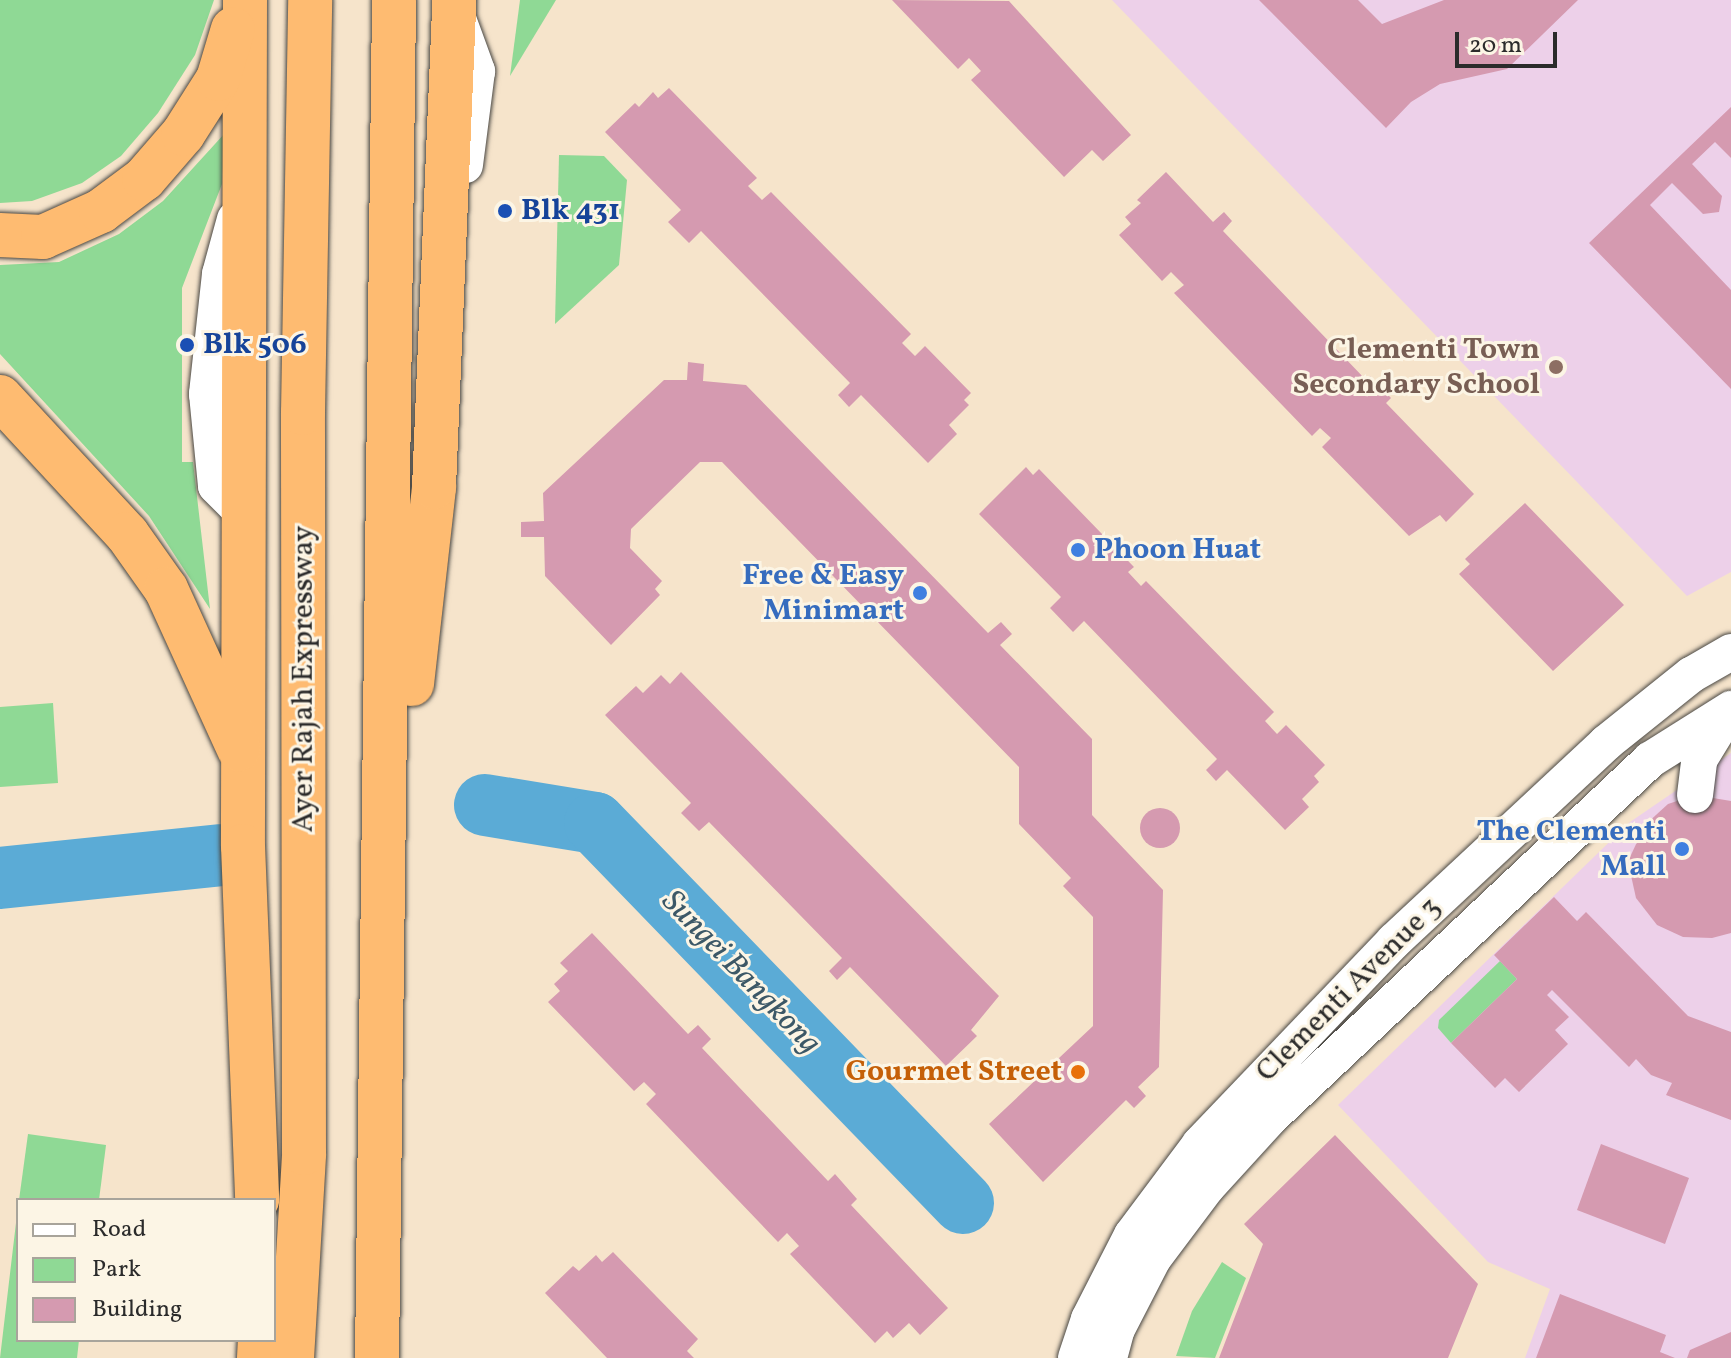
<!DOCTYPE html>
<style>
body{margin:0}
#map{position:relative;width:1731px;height:1358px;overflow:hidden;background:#f6e4cb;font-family:Vollkorn,serif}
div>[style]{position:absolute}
.built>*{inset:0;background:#edd0e9}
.green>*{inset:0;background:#8fd995}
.river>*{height:62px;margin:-31px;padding:0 31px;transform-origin:31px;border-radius:31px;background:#5babd6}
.building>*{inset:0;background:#d59ab0}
.round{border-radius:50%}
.roads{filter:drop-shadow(0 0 2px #494743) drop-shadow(0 0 2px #494743)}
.minor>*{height:36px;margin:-18px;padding:0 18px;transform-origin:18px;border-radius:18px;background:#fff}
.highway>*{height:44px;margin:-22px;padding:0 22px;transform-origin:22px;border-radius:22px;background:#febb71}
.dots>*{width:22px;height:22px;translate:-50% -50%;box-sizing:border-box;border:4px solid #fcf5e5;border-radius:50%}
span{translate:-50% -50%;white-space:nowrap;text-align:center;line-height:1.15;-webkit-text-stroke:6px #fcf5e5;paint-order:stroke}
.transit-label{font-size:30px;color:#164399;font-weight:700}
.left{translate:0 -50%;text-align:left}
.education-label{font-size:30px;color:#785e54;font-weight:700}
.right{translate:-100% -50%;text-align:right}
.shop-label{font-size:30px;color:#366cbe;font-weight:700}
.street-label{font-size:30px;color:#2b2b2b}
.food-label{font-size:30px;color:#c56008;font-weight:700}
.water-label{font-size:32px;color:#3c5867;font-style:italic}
.legend{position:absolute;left:16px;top:1198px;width:260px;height:144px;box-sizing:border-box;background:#fcf5e5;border:2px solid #a8a49b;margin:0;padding:10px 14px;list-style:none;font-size:24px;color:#2b2b2b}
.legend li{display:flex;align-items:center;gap:16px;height:40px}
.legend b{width:40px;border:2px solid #a8a49b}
.scale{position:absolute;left:1455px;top:32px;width:102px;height:36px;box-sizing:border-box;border:4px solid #2b2b2b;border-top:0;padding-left:10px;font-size:24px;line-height:28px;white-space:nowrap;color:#2b2b2b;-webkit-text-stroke:6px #fcf5e5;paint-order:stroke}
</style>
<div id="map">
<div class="built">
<div style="clip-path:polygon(1112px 0,1731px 0,1731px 572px,1687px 596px)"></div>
<div style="clip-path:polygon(1731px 753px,1731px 1358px,1525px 1358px,1550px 1289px,1488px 1262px,1338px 1105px,1630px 822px)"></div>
</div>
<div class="green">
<div style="clip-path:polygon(0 0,214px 0,195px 55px,158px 113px,121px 156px,82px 183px,32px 201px,0 203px)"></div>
<div style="clip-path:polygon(520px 0,556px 0,510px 76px)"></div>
<div style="clip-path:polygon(225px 133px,222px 184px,182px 288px,182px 462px,193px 462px,210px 609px,149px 516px,0 354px,0 265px,59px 262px,119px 234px,163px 201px)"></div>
<div style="clip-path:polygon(559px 155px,604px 156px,627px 180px,619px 265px,555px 324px)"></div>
<div style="clip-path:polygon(53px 703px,58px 783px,0 787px,0 707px)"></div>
<div style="clip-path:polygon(1500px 961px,1517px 979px,1451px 1043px,1438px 1028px,1439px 1020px)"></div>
<div style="clip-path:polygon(28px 1134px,106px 1145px,99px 1200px,19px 1200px)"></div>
<div style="clip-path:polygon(18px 1206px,18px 1340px,79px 1340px,77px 1358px,0 1358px)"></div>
<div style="clip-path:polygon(1222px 1262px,1246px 1278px,1215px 1358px,1176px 1356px,1192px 1311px)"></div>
</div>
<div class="river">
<div style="left:485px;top:805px;width:111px;rotate:9.3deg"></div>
<div style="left:595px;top:823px;width:529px;rotate:45.92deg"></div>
<div style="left:0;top:878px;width:222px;rotate:-5.9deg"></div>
</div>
<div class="building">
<div style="clip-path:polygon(892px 0,1009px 1px,1131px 135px,1103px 161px,1092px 150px,1064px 177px,971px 80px,981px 71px,969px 58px,958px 69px)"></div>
<div style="clip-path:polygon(1259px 0,1358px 0,1382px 24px,1444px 0,1578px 0,1507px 69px,1440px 84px,1411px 102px,1386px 128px)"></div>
<div style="clip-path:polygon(669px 88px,757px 178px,748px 186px,762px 200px,771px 192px,911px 334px,902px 343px,915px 356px,925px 346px,971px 393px,964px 400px,969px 405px,949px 425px,957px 434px,928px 463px,861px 395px,849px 407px,838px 395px,850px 383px,701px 231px,689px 243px,668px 222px,681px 210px,605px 132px,635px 103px,639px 107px,653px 92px,658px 98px)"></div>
<div style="clip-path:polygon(1731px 107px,1731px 158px,1715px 142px,1692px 164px,1722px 196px,1719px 212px,1703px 214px,1672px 183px,1650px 205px,1731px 290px,1731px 389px,1589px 243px)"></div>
<div style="clip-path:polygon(1166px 172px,1213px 222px,1224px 212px,1232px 221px,1223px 231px,1366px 380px,1370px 376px,1391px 398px,1386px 403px,1474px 494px,1446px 522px,1440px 515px,1409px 536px,1322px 447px,1331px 438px,1320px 428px,1312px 436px,1174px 293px,1184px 285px,1171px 272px,1162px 281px,1119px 235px,1131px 224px,1125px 217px,1141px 203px,1137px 200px)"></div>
<div style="clip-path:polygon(688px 362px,704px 364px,703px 381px,746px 385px,988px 633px,1001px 622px,1012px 634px,1000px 645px,1092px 739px,1092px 815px,1163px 890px,1159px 1067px,1138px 1087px,1146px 1096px,1134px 1108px,1126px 1100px,1043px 1182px,989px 1124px,1093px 1026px,1093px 917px,1063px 886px,1071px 878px,1019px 824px,1019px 767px,722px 462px,700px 462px,631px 529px,630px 548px,662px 581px,655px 589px,660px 595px,611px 645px,545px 576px,544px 537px,521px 537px,521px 522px,544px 521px,543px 493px,664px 380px,687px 380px)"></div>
<div style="clip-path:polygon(1026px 467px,1033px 475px,1039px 469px,1134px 567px,1128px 572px,1141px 586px,1146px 581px,1274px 712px,1265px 721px,1277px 734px,1286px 725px,1325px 765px,1314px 776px,1319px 782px,1302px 799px,1309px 807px,1285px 830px,1227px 770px,1216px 781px,1206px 770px,1217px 759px,1084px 621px,1073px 632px,1050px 608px,1061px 597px,979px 514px)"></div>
<div style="clip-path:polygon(1525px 503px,1624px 605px,1553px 671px,1459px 574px,1470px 564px,1465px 559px)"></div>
<div style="clip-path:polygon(681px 672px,999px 996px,971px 1030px,977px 1036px,946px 1066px,850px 967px,837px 980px,829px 971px,842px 958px,709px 822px,699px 831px,681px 813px,691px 803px,605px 715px,636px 686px,643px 693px,661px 675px,670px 684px)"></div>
<div style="clip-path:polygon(1695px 795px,1731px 801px,1731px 933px,1712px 938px,1683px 937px,1657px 925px,1636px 898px,1630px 871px,1630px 857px,1645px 825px,1668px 804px)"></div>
<div class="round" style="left:1140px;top:808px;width:40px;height:40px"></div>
<div style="clip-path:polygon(1554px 897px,1577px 921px,1586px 912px,1688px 1016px,1731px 1032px,1731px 1120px,1666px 1095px,1672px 1083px,1651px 1075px,1636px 1059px,1629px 1067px,1552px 990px,1547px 995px,1569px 1017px,1555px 1030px,1568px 1044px,1519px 1092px,1505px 1078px,1495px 1088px,1451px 1043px,1517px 979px,1494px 955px)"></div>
<div style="clip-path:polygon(592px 933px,688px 1034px,698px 1025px,711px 1039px,702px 1048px,828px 1181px,835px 1174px,857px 1199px,851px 1205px,948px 1308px,920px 1335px,909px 1323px,893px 1338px,887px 1331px,875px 1343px,790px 1254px,799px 1246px,787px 1233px,778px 1242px,646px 1104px,656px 1094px,644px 1082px,634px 1091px,548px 1002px,560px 991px,554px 984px,568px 971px,560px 963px)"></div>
<div style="clip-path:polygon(1335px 1135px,1478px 1284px,1448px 1358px,1219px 1358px,1263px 1244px,1244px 1224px)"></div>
<div style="clip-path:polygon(1601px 1144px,1689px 1178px,1665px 1244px,1577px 1210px)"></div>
<div style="clip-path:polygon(613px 1252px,698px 1339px,687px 1351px,694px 1358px,607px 1358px,545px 1293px,573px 1266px,579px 1271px,596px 1255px,602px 1262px)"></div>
<div style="clip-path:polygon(1560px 1294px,1666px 1335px,1660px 1352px,1675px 1358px,1536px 1358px)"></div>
<div style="clip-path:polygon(1731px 1332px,1731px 1358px,1687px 1358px,1690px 1350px)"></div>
</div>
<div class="roads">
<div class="minor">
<div style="left:457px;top:16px;width:59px;rotate:70deg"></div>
<div style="left:477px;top:71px;width:95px;rotate:97.3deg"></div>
<div style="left:235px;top:219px;width:57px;rotate:105.3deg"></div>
<div style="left:220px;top:274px;width:121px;rotate:96.2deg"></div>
<div style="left:207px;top:394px;width:92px;rotate:84.4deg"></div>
<div style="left:216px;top:486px;width:40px;rotate:45deg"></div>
<div style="left:1695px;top:795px;width:35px;rotate:-83deg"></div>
<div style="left:1699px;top:760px;width:48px;rotate:-58.6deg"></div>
<div style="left:1076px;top:1358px;width:41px;rotate:-71.6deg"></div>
<div style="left:1089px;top:1319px;width:94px;rotate:-62.9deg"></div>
<div style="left:1132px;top:1235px;width:114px;rotate:-53.2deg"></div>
<div style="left:1200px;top:1144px;width:281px;rotate:-46.3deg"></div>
<div style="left:1394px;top:941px;width:290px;rotate:-43deg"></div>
<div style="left:1606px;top:743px;width:109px;rotate:-38.7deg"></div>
<div style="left:1691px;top:675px;width:46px;rotate:-29.9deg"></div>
<div style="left:1109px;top:1358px;width:30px;rotate:-75deg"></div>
<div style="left:1117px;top:1329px;width:79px;rotate:-62.8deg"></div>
<div style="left:1153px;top:1259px;width:90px;rotate:-53.1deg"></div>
<div style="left:1207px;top:1187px;width:95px;rotate:-47.6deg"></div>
<div style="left:1271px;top:1117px;width:521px;rotate:-43.29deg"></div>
<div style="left:1650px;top:760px;width:96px;rotate:-32.2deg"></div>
</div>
<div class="highway">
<div style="left:245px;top:0;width:846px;rotate:90.14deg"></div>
<div style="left:243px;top:846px;width:354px;rotate:87.7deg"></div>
<div style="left:0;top:235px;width:43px;rotate:2.7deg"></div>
<div style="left:43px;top:237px;width:64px;rotate:-24.1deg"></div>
<div style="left:101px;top:211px;width:54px;rotate:-36.7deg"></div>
<div style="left:144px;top:179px;width:60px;rotate:-49.1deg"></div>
<div style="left:183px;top:134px;width:65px;rotate:-57.5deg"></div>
<div style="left:218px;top:79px;width:52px;rotate:-73.3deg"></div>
<div style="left:0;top:397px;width:187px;rotate:47.2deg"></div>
<div style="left:127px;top:534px;width:67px;rotate:54.7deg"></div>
<div style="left:166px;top:589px;width:176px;rotate:65.5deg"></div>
<div style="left:412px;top:684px;width:198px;rotate:-83.6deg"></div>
<div style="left:434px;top:487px;width:487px;rotate:-87.6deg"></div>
<div style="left:259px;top:1358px;width:18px;rotate:-87deg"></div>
<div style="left:292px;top:1358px;width:205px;rotate:-86.6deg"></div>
<div style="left:304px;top:1153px;width:740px;rotate:-90.08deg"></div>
<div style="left:303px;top:413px;width:413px;rotate:-89deg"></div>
<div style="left:377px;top:1358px;width:1358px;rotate:-89.28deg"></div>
</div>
</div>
<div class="dots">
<div style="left:505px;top:211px;background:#1a4fb4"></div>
<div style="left:187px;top:345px;background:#1a4fb4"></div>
<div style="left:1556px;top:367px;background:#8d6e63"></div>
<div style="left:1078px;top:550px;background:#3f7fe0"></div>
<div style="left:920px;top:593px;background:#3f7fe0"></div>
<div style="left:1682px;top:849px;background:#3f7fe0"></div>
<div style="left:1078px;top:1072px;background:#e8710a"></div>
</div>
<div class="transit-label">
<span class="left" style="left:521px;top:211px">Blk 431</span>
<span class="left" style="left:203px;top:345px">Blk 506</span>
</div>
<div class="education-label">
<span class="right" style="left:1540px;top:367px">Clementi Town<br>Secondary School</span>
</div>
<div class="shop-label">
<span class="left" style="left:1094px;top:550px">Phoon Huat</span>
<span class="right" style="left:904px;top:593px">Free &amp; Easy<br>Minimart</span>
<span class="right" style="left:1666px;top:849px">The Clementi<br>Mall</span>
</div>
<div class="street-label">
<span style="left:304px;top:679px;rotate:-90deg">Ayer Rajah Expressway</span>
<span style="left:1349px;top:990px;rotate:-45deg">Clementi Avenue 3</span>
</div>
<div class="food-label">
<span class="right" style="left:1062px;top:1072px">Gourmet Street</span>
</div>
<div class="water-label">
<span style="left:740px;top:973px;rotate:46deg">Sungei Bangkong</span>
</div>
<ul class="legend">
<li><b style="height:10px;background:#fff"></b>Road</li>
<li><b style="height:22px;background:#8fd995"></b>Park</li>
<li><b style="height:22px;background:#d59ab0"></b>Building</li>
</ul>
<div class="scale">20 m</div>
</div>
